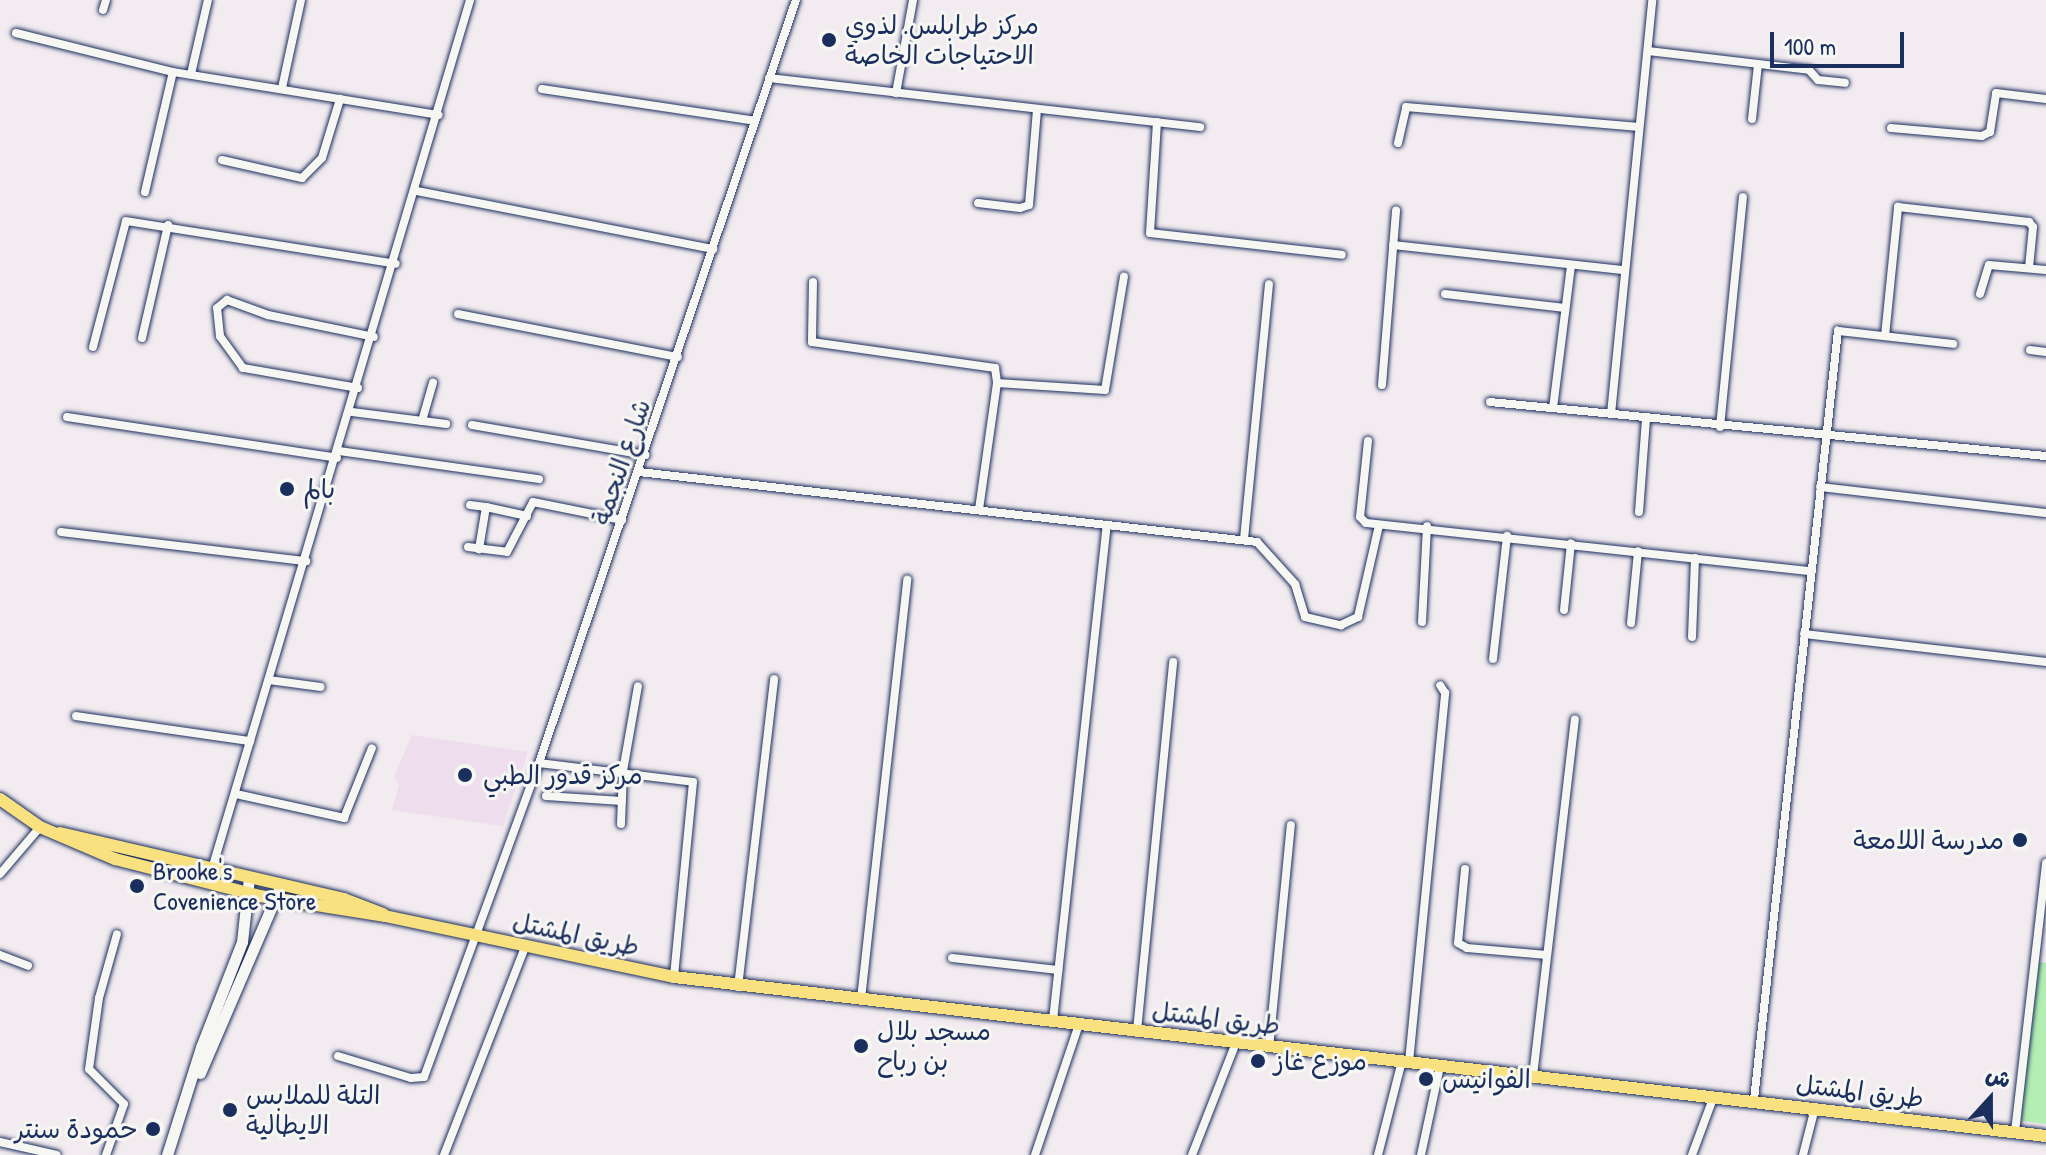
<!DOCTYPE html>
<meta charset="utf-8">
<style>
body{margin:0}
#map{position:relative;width:2046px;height:1155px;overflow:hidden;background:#f2ebf0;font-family:"Patrick Hand","Playpen Sans Arabic",sans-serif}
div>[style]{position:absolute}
.built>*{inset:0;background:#eedded}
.green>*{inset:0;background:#b3eeb2}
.roads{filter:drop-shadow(0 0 2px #1b2f5e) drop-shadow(0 0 2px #1b2f5e)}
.street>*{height:8px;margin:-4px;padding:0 4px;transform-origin:4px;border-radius:4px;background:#f6f6f2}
.secondary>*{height:11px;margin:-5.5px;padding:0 5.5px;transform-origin:5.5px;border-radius:5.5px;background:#f6f6f2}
.primary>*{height:12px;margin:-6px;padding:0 6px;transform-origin:6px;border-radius:6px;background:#fae180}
.dots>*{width:22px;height:22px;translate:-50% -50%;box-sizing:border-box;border:4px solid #f6f6f2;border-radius:50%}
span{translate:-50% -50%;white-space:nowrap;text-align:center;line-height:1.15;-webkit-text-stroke:6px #f6f6f2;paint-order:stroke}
.poi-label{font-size:26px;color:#1b2f5e}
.left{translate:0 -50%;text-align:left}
.right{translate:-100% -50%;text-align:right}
.street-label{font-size:26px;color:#1b2f5e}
.north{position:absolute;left:1950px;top:1059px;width:80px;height:80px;-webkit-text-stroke:6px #f6f6f2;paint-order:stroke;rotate:21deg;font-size:22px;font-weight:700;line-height:32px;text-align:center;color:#1b2f5e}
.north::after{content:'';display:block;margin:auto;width:28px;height:36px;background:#1b2f5e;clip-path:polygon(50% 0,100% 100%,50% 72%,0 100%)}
.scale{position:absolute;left:1770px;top:32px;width:134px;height:36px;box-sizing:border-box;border:4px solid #1b2f5e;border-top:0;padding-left:10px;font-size:24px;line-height:28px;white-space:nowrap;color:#1b2f5e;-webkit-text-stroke:6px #f6f6f2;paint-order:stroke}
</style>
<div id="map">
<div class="built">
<div style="clip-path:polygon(412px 735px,528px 752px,503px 826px,392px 810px,399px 785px,394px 777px)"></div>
</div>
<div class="green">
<div style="clip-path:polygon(2035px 961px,2046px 963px,2046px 1124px,2016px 1120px)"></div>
</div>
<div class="roads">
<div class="street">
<div style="left:103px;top:10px;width:10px;rotate:-73deg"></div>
<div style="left:16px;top:33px;width:162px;rotate:14deg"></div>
<div style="left:173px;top:72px;width:269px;rotate:9.2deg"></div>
<div style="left:1648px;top:51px;width:162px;rotate:6.7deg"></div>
<div style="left:1809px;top:70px;width:13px;rotate:48deg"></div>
<div style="left:1818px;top:80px;width:27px;rotate:6deg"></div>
<div style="left:191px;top:74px;width:76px;rotate:-77.1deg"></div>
<div style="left:769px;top:78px;width:434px;rotate:6.5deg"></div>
<div style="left:282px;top:88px;width:90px;rotate:-77.8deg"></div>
<div style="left:542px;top:89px;width:215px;rotate:8.5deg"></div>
<div style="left:896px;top:93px;width:95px;rotate:-79.6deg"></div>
<div style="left:1752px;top:119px;width:54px;rotate:-83.7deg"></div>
<div style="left:1157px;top:122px;width:111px;rotate:93.6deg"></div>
<div style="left:1150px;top:233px;width:193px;rotate:6.5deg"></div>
<div style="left:1891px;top:128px;width:91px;rotate:5deg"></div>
<div style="left:1982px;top:136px;width:9px;rotate:-27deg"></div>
<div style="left:1990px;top:132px;width:39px;rotate:-81deg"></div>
<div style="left:1996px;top:93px;width:50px;rotate:6.8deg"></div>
<div style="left:1398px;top:143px;width:37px;rotate:-77deg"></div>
<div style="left:1406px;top:107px;width:234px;rotate:4.9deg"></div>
<div style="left:222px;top:160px;width:82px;rotate:12.7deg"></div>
<div style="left:302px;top:178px;width:28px;rotate:-45deg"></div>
<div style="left:322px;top:158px;width:62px;rotate:-73deg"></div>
<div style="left:417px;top:191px;width:302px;rotate:11.1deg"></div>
<div style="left:145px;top:192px;width:123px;rotate:-76.9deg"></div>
<div style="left:978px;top:203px;width:42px;rotate:6.8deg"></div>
<div style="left:1020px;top:208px;width:9px;rotate:-18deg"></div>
<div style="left:1029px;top:205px;width:96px;rotate:-85.2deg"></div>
<div style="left:1393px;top:245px;width:233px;rotate:6.2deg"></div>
<div style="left:813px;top:282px;width:60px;rotate:91deg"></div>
<div style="left:812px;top:342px;width:185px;rotate:8.1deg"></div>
<div style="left:995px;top:368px;width:15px;rotate:82deg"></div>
<div style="left:997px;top:383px;width:128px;rotate:98.1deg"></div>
<div style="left:1445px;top:294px;width:121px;rotate:6.7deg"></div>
<div style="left:1980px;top:294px;width:30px;rotate:-73deg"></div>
<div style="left:1989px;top:265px;width:57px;rotate:5deg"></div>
<div style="left:458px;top:314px;width:224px;rotate:11.1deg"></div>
<div style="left:1885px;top:336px;width:130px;rotate:-84.2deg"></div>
<div style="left:1898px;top:207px;width:132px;rotate:6.5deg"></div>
<div style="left:2029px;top:222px;width:6px;rotate:51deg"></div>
<div style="left:2033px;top:227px;width:41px;rotate:95.6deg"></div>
<div style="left:142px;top:338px;width:116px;rotate:-77deg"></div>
<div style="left:93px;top:347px;width:130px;rotate:-75.3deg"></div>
<div style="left:126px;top:221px;width:273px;rotate:9deg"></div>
<div style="left:2030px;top:350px;width:16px;rotate:7deg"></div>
<div style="left:997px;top:383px;width:108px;rotate:3.7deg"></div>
<div style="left:1105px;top:390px;width:115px;rotate:-80.5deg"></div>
<div style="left:1382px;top:385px;width:175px;rotate:-85.4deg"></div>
<div style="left:358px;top:388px;width:117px;rotate:-170.1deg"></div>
<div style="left:243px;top:368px;width:39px;rotate:-126deg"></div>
<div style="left:220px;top:336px;width:28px;rotate:-96deg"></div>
<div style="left:217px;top:308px;width:13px;rotate:-39deg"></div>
<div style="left:227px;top:300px;width:44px;rotate:20.1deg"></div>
<div style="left:268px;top:315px;width:108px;rotate:11.7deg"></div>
<div style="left:1490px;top:402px;width:559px;rotate:5.55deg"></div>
<div style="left:1553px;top:408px;width:144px;rotate:-82.8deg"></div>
<div style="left:352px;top:412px;width:95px;rotate:7.3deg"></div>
<div style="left:1611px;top:414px;width:416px;rotate:-84.3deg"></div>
<div style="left:67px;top:417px;width:273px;rotate:8.6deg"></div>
<div style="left:422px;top:421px;width:40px;rotate:-74deg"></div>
<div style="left:472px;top:425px;width:176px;rotate:9.8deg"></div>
<div style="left:1720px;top:427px;width:231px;rotate:-84.3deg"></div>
<div style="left:1368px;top:441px;width:76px;rotate:96deg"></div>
<div style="left:1360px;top:517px;width:8px;rotate:45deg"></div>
<div style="left:1366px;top:523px;width:448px;rotate:6.2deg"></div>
<div style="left:339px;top:451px;width:202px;rotate:8deg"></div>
<div style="left:639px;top:472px;width:622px;rotate:6.46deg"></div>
<div style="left:1257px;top:542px;width:57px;rotate:47.9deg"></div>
<div style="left:1295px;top:584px;width:34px;rotate:73deg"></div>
<div style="left:1305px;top:617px;width:37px;rotate:13deg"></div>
<div style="left:1341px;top:625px;width:19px;rotate:-25deg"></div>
<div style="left:1358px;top:617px;width:94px;rotate:-77.1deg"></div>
<div style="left:1820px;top:487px;width:227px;rotate:6.6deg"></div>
<div style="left:470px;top:505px;width:16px;rotate:7deg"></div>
<div style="left:486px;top:507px;width:43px;rotate:99.5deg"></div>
<div style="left:486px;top:507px;width:42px;rotate:12.4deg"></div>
<div style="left:1639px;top:512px;width:94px;rotate:-85.7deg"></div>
<div style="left:61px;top:532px;width:247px;rotate:6.8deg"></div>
<div style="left:1244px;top:539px;width:256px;rotate:-84.4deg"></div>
<div style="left:468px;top:547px;width:39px;rotate:7deg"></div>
<div style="left:507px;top:552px;width:56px;rotate:-62.5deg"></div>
<div style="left:533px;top:502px;width:91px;rotate:11.4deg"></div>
<div style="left:1564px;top:610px;width:67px;rotate:-84deg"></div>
<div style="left:1422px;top:622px;width:96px;rotate:-87deg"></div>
<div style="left:1631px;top:623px;width:72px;rotate:-84.4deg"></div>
<div style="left:1804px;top:634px;width:244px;rotate:6.6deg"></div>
<div style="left:1692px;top:637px;width:79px;rotate:-87.8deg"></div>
<div style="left:1493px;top:659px;width:124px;rotate:-83.5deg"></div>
<div style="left:269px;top:680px;width:52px;rotate:7.7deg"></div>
<div style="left:76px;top:716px;width:176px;rotate:8.2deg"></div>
<div style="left:539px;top:763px;width:155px;rotate:7deg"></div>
<div style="left:693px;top:782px;width:196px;rotate:95.6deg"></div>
<div style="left:236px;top:794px;width:111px;rotate:12.5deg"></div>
<div style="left:344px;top:818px;width:75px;rotate:-68.2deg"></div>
<div style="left:546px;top:796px;width:76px;rotate:3.8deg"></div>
<div style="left:621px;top:824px;width:53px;rotate:-87.8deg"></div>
<div style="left:623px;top:771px;width:86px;rotate:-80deg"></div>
<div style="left:212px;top:869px;width:906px;rotate:-73.46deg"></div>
<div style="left:1465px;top:869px;width:74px;rotate:95.4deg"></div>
<div style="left:1458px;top:943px;width:10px;rotate:29deg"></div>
<div style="left:1467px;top:948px;width:80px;rotate:5deg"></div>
<div style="left:0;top:874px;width:62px;rotate:-49.6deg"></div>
<div style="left:0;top:955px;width:30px;rotate:21deg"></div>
<div style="left:952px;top:958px;width:107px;rotate:6.5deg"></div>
<div style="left:738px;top:987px;width:310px;rotate:-83.3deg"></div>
<div style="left:861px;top:999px;width:422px;rotate:-83.7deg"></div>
<div style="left:1053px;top:1020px;width:498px;rotate:-83.8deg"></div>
<div style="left:1137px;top:1031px;width:371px;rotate:-84.4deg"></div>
<div style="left:1269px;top:1048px;width:224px;rotate:-84.4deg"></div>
<div style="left:338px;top:1056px;width:76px;rotate:16.8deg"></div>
<div style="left:411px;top:1078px;width:13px;rotate:-4deg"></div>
<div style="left:424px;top:1077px;width:334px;rotate:-69.9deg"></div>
<div style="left:539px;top:763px;width:805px;rotate:-71.39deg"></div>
<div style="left:1409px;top:1062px;width:371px;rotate:-84.4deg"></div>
<div style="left:1445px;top:693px;width:9px;rotate:-122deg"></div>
<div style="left:1533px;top:1076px;width:359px;rotate:-83.3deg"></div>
<div style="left:1754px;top:1100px;width:774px;rotate:-83.77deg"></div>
<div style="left:1838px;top:331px;width:116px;rotate:6.4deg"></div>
<div style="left:2015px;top:1132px;width:271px;rotate:-83.4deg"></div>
<div style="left:0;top:1142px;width:58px;rotate:12.8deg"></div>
<div style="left:106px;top:1155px;width:54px;rotate:-70.6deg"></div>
<div style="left:124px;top:1104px;width:49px;rotate:-135deg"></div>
<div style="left:89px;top:1069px;width:72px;rotate:-82deg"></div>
<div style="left:99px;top:998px;width:66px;rotate:-74.3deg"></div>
<div style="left:444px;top:1155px;width:223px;rotate:-68.7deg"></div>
<div style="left:1035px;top:1155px;width:138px;rotate:-71.4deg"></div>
<div style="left:1192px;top:1155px;width:120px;rotate:-68.6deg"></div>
<div style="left:1378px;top:1155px;width:97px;rotate:-75.7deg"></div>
<div style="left:1421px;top:1155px;width:91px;rotate:-77.9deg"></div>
<div style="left:1692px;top:1155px;width:63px;rotate:-69.6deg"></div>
<div style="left:1803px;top:1155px;width:49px;rotate:-75.7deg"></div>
</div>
<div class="secondary">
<div style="left:200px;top:1073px;width:205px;rotate:-66.7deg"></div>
<div style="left:167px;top:1155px;width:113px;rotate:-72.5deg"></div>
<div style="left:201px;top:1047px;width:113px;rotate:-68.7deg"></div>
<div style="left:242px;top:942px;width:64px;rotate:-83.8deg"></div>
</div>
<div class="primary">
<div style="left:0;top:799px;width:49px;rotate:35deg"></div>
<div style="left:40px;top:827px;width:82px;rotate:23.1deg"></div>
<div style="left:115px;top:859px;width:150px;rotate:14.3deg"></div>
<div style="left:260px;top:896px;width:127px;rotate:9.1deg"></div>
<div style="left:385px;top:916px;width:295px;rotate:11.9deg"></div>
<div style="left:674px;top:977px;width:1381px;rotate:6.61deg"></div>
<div style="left:60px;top:833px;width:292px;rotate:13.1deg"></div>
<div style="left:344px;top:899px;width:42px;rotate:21deg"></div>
</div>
</div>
<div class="dots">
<div style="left:829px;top:40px;background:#1b2f5e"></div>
<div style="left:287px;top:489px;background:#1b2f5e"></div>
<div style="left:465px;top:775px;background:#1b2f5e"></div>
<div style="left:2020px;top:840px;background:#1b2f5e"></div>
<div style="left:137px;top:886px;background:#1b2f5e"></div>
<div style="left:861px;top:1046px;background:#1b2f5e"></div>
<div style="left:1258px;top:1061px;background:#1b2f5e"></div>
<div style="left:1426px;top:1079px;background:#1b2f5e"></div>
<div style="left:230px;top:1110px;background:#1b2f5e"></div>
<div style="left:153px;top:1129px;background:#1b2f5e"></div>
</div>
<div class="poi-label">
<span class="left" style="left:845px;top:40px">مركز طرابلس. لذوي<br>الاحتياجات الخاصة</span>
<span class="left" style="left:303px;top:489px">بالم</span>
<span class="left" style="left:483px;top:775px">مركز قدور الطبي</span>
<span class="right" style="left:2004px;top:840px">مدرسة اللامعة</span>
<span class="left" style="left:153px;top:886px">Brooke's<br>Covenience Store</span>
<span class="left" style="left:877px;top:1046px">مسجد بلال<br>بن رباح</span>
<span class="left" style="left:1274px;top:1061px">موزع غاز</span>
<span class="left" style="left:1442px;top:1079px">الفوانيس</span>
<span class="left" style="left:246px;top:1110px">التلة للملابس<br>الايطالية</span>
<span class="right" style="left:137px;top:1129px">حمودة سنتر</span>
</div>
<div class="street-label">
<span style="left:621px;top:462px;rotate:-71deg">شارع النجمة</span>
<span style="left:576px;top:934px;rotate:12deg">طريق المشتل</span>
<span style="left:1216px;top:1018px;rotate:7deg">طريق المشتل</span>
<span style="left:1860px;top:1091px;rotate:7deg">طريق المشتل</span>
</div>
<div class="north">ش</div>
<div class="scale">100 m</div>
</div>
